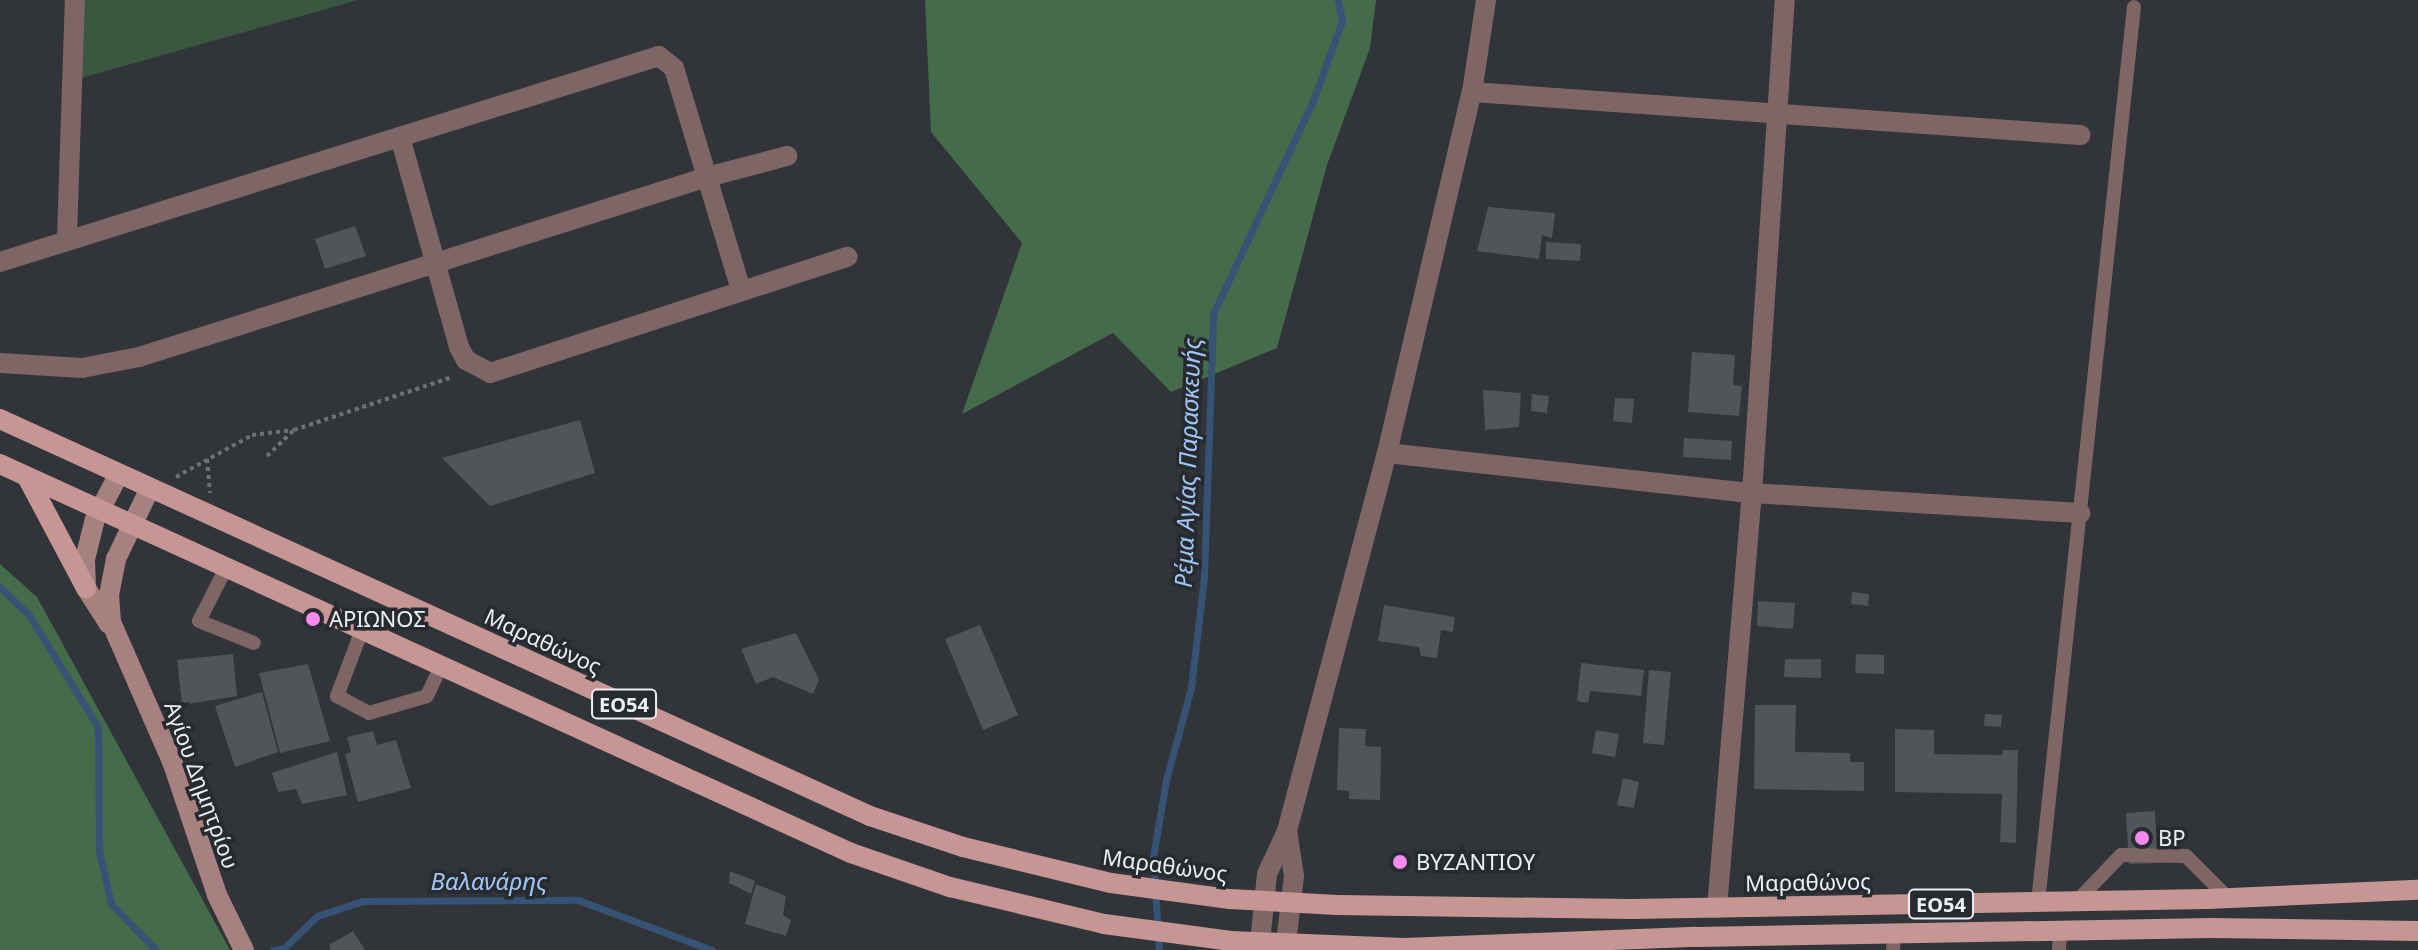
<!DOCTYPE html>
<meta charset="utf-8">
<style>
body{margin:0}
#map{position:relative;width:2418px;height:950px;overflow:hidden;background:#313539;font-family:"Noto Sans",sans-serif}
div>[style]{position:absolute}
.green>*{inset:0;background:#3a583f}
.forest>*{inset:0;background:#446b4a}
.stream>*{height:7px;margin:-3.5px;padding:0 3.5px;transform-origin:3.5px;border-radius:3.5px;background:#365376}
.building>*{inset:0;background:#505559}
.path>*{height:4px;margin-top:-2px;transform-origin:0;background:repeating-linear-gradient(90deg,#6d7174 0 4px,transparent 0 8px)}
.lane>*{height:14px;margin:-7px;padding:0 7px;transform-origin:7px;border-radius:7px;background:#7e6665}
.street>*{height:20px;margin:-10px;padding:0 10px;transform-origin:10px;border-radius:10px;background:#7e6665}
.secondary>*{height:20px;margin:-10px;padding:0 10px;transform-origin:10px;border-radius:10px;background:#a78180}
.primary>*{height:20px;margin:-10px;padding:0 10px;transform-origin:10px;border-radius:10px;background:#c69695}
.dots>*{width:22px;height:22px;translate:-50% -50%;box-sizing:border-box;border:4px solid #272b2f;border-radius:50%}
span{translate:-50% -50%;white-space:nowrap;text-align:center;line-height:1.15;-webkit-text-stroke:7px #272b2f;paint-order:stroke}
.shield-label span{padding:2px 6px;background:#272b2f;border:2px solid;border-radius:6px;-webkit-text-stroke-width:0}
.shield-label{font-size:20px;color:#edf0f2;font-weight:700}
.poi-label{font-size:22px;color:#edf0f2}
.left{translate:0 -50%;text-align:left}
.street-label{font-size:22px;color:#edf0f2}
.water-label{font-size:24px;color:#a0c6f6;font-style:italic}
</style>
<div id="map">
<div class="green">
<div style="clip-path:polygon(80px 0,358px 0,78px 79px)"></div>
</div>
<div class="forest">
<div style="clip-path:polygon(925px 0,1376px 0,1370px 48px,1327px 165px,1277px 348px,1171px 392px,1113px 333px,962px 414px,1022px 243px,931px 132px)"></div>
<div style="clip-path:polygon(0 564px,37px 597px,230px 950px,0 950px)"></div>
</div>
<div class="stream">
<div style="left:0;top:587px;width:40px;rotate:44deg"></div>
<div style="left:29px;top:615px;width:132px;rotate:58.4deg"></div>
<div style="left:98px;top:727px;width:124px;rotate:89.5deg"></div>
<div style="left:99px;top:851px;width:54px;rotate:77.2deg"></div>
<div style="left:111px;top:904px;width:64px;rotate:45.6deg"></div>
<div style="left:273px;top:950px;width:11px;rotate:-10deg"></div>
<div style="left:284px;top:948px;width:46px;rotate:-44.1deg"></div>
<div style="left:317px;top:916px;width:48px;rotate:-18.1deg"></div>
<div style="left:363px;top:901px;width:215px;rotate:-0.3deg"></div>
<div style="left:578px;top:900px;width:143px;rotate:20.5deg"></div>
<div style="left:1159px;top:950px;width:93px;rotate:-93.7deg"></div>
<div style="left:1153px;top:857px;width:78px;rotate:-80.4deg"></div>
<div style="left:1166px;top:780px;width:95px;rotate:-74.8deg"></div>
<div style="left:1191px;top:688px;width:112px;rotate:-83.3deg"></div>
<div style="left:1204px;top:577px;width:263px;rotate:-88deg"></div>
<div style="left:1213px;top:314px;width:238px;rotate:-64.9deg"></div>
<div style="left:1314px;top:98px;width:82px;rotate:-70deg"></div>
<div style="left:1342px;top:21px;width:21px;rotate:-101deg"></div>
</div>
<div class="building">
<div style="clip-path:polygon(1488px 207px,1555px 213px,1552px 238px,1542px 235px,1539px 259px,1477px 251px)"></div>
<div style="clip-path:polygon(355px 226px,366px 256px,325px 269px,315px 239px)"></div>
<div style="clip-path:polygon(1546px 242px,1581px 244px,1580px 261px,1546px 259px)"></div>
<div style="clip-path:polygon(1692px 352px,1735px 355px,1733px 385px,1742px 386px,1739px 416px,1688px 412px)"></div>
<div style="clip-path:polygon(1483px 390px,1521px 393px,1519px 427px,1485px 430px)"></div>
<div style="clip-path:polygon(1532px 394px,1549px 396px,1547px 413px,1531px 411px)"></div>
<div style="clip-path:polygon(1615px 398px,1634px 399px,1632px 423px,1613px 421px)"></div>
<div style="clip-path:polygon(580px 420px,595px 473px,490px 506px,442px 458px)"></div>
<div style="clip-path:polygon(1684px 438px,1732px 441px,1731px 460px,1683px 457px)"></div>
<div style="clip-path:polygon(1852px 592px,1869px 594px,1868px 606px,1851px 604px)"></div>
<div style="clip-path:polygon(1758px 601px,1795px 603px,1793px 629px,1757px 626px)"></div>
<div style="clip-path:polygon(1384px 605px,1455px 617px,1453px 632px,1441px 630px,1437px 658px,1421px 656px,1419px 647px,1378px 641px)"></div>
<div style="clip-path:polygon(980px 625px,1018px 715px,983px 730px,945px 639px)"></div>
<div style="clip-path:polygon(796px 633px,819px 680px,813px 694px,773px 677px,756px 684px,741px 649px)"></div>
<div style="clip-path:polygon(233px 654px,237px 696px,182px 705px,177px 660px)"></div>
<div style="clip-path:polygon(1856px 654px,1884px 655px,1884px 674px,1855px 673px)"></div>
<div style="clip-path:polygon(1785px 659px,1821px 659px,1821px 678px,1784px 677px)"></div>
<div style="clip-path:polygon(1581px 663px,1644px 670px,1641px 696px,1590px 691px,1588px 703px,1577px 701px)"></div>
<div style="clip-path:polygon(308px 664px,330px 741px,280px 753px,259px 673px)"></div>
<div style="clip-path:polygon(1649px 670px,1671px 672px,1664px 745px,1643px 743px)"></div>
<div style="clip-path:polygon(262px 692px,278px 752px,235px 767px,215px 706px)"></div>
<div style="clip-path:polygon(1755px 705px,1796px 705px,1795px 752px,1850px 753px,1850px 762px,1864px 762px,1864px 791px,1754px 789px)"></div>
<div style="clip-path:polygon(1985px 714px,2002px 715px,2001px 727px,1984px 726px)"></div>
<div style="clip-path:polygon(1339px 728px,1366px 729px,1365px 746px,1381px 747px,1380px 800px,1349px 799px,1349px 791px,1337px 790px)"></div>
<div style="clip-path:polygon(1895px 729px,1934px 730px,1934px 754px,2002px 755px,2003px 750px,2018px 750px,2016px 843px,2000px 842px,2002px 794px,1895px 792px)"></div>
<div style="clip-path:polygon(1596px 730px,1619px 734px,1615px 757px,1592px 753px)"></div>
<div style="clip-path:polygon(373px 731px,377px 745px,396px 740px,411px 788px,358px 802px,345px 754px,351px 752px,347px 737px)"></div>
<div style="clip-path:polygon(337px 752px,347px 795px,302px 804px,296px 789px,278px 792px,272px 773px)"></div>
<div style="clip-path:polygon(1623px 778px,1639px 782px,1634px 808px,1617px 805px)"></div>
<div style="clip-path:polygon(2155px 811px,2158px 863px,2129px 864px,2126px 813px)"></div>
<div style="clip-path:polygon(730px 871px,755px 881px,751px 894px,729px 883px)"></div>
<div style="clip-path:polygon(756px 884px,786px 896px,783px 915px,791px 920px,786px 936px,745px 924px)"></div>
<div style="clip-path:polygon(353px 931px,365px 950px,331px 950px,329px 945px)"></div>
</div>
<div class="path">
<div style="left:267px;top:456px;width:36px;rotate:-44deg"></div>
<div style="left:207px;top:459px;width:34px;rotate:85deg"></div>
<div style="left:176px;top:477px;width:87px;rotate:-28.9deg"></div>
<div style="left:252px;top:435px;width:42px;rotate:-6.8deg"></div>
<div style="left:294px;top:430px;width:167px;rotate:-18.5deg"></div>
</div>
<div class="lane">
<div style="left:226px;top:568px;width:59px;rotate:117deg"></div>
<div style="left:199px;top:621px;width:59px;rotate:21.8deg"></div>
<div style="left:362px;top:630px;width:71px;rotate:110.7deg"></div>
<div style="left:337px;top:696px;width:36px;rotate:28deg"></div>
<div style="left:369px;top:713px;width:60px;rotate:-16.3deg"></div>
<div style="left:427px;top:696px;width:33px;rotate:-65deg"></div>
<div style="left:2038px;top:902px;width:900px;rotate:-83.88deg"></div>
<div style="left:2076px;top:902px;width:65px;rotate:-46.2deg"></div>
<div style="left:2121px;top:855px;width:65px;rotate:0.9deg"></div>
<div style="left:2186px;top:856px;width:59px;rotate:45deg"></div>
<div style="left:1893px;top:950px;width:16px;rotate:-86deg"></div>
<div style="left:2059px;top:950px;width:19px;rotate:-87deg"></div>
</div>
<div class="street">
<div style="left:1472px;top:92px;width:610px;rotate:4.05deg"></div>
<div style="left:400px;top:137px;width:218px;rotate:74.3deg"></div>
<div style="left:459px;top:347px;width:15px;rotate:62deg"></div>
<div style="left:466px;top:360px;width:27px;rotate:28deg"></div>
<div style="left:490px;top:373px;width:376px;rotate:-18deg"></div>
<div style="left:67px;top:237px;width:237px;rotate:-88.1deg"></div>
<div style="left:0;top:262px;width:690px;rotate:-17.36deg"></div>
<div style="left:659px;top:56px;width:19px;rotate:39deg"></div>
<div style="left:674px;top:68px;width:232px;rotate:73.2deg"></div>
<div style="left:0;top:363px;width:82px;rotate:3.5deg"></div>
<div style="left:82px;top:368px;width:58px;rotate:-10.9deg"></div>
<div style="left:139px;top:357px;width:596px;rotate:-17.58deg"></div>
<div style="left:707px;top:177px;width:83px;rotate:-14.7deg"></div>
<div style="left:1387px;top:453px;width:367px;rotate:6.3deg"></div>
<div style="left:1752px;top:493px;width:329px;rotate:3.5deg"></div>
<div style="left:1717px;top:908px;width:416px;rotate:-85.2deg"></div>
<div style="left:1752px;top:493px;width:494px;rotate:-86.2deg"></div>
<div style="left:1260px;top:942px;width:68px;rotate:-84.1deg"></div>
<div style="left:1267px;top:874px;width:47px;rotate:-65.1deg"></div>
<div style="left:1287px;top:831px;width:391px;rotate:-75.2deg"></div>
<div style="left:1387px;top:453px;width:371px;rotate:-76.8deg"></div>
<div style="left:1472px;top:92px;width:93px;rotate:-81.3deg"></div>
<div style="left:1286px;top:943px;width:67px;rotate:-83.2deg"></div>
<div style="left:1294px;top:876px;width:46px;rotate:-98.8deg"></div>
</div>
<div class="secondary">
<div style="left:150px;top:488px;width:79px;rotate:115.6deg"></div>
<div style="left:116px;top:559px;width:36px;rotate:101deg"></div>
<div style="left:109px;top:594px;width:28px;rotate:86deg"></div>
<div style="left:111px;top:622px;width:155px;rotate:66.4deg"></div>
<div style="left:173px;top:764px;width:138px;rotate:71.4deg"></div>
<div style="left:217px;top:895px;width:61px;rotate:63.9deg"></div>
<div style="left:109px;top:624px;width:43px;rotate:-122.6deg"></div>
<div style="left:86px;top:588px;width:29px;rotate:-92deg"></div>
<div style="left:85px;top:559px;width:41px;rotate:-76deg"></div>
<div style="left:95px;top:519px;width:51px;rotate:-61.9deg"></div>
</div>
<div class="primary">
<div style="left:0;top:419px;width:956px;rotate:24.53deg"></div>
<div style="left:870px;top:816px;width:98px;rotate:18.4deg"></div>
<div style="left:963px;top:847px;width:152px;rotate:13.7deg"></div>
<div style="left:1111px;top:883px;width:120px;rotate:7.7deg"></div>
<div style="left:1230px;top:899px;width:107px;rotate:3.2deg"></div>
<div style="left:1337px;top:905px;width:294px;rotate:0.8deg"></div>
<div style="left:1631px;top:909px;width:577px;rotate:-0.99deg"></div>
<div style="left:2208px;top:899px;width:210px;rotate:-2.5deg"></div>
<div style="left:0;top:464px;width:936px;rotate:24.57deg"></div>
<div style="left:851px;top:853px;width:105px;rotate:19deg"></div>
<div style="left:950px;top:887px;width:158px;rotate:13.5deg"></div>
<div style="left:1104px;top:924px;width:128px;rotate:7.6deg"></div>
<div style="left:1231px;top:941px;width:173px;rotate:2.3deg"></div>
<div style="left:1404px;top:948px;width:292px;rotate:-2.2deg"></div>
<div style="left:1696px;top:937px;width:514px;rotate:-1deg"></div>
<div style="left:2210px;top:928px;width:208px;rotate:0.8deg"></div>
<div style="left:27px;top:477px;width:126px;rotate:62deg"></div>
</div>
<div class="dots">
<div style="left:313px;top:619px;background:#f589ee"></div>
<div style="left:2142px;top:838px;background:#f589ee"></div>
<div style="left:1400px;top:862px;background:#f589ee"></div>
</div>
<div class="shield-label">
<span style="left:624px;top:704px">ΕΟ54</span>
<span style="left:1941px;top:904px">ΕΟ54</span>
</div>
<div class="poi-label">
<span class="left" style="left:329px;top:619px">ΑΡΙΩΝΟΣ</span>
<span class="left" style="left:2158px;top:838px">BP</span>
<span class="left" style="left:1416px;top:862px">ΒΥΖΑΝΤΙΟΥ</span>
</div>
<div class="street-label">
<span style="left:543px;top:641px;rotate:25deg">Μαραθώνος</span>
<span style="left:202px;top:785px;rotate:70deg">Αγίου Δημητρίου</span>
<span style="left:1165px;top:865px;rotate:8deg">Μαραθώνος</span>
<span style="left:1808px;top:882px;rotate:-1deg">Μαραθώνος</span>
</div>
<div class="water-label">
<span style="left:1187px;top:463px;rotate:-88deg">Ρέμα Αγίας Παρασκευής</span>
<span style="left:489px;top:881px">Βαλανάρης</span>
</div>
</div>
